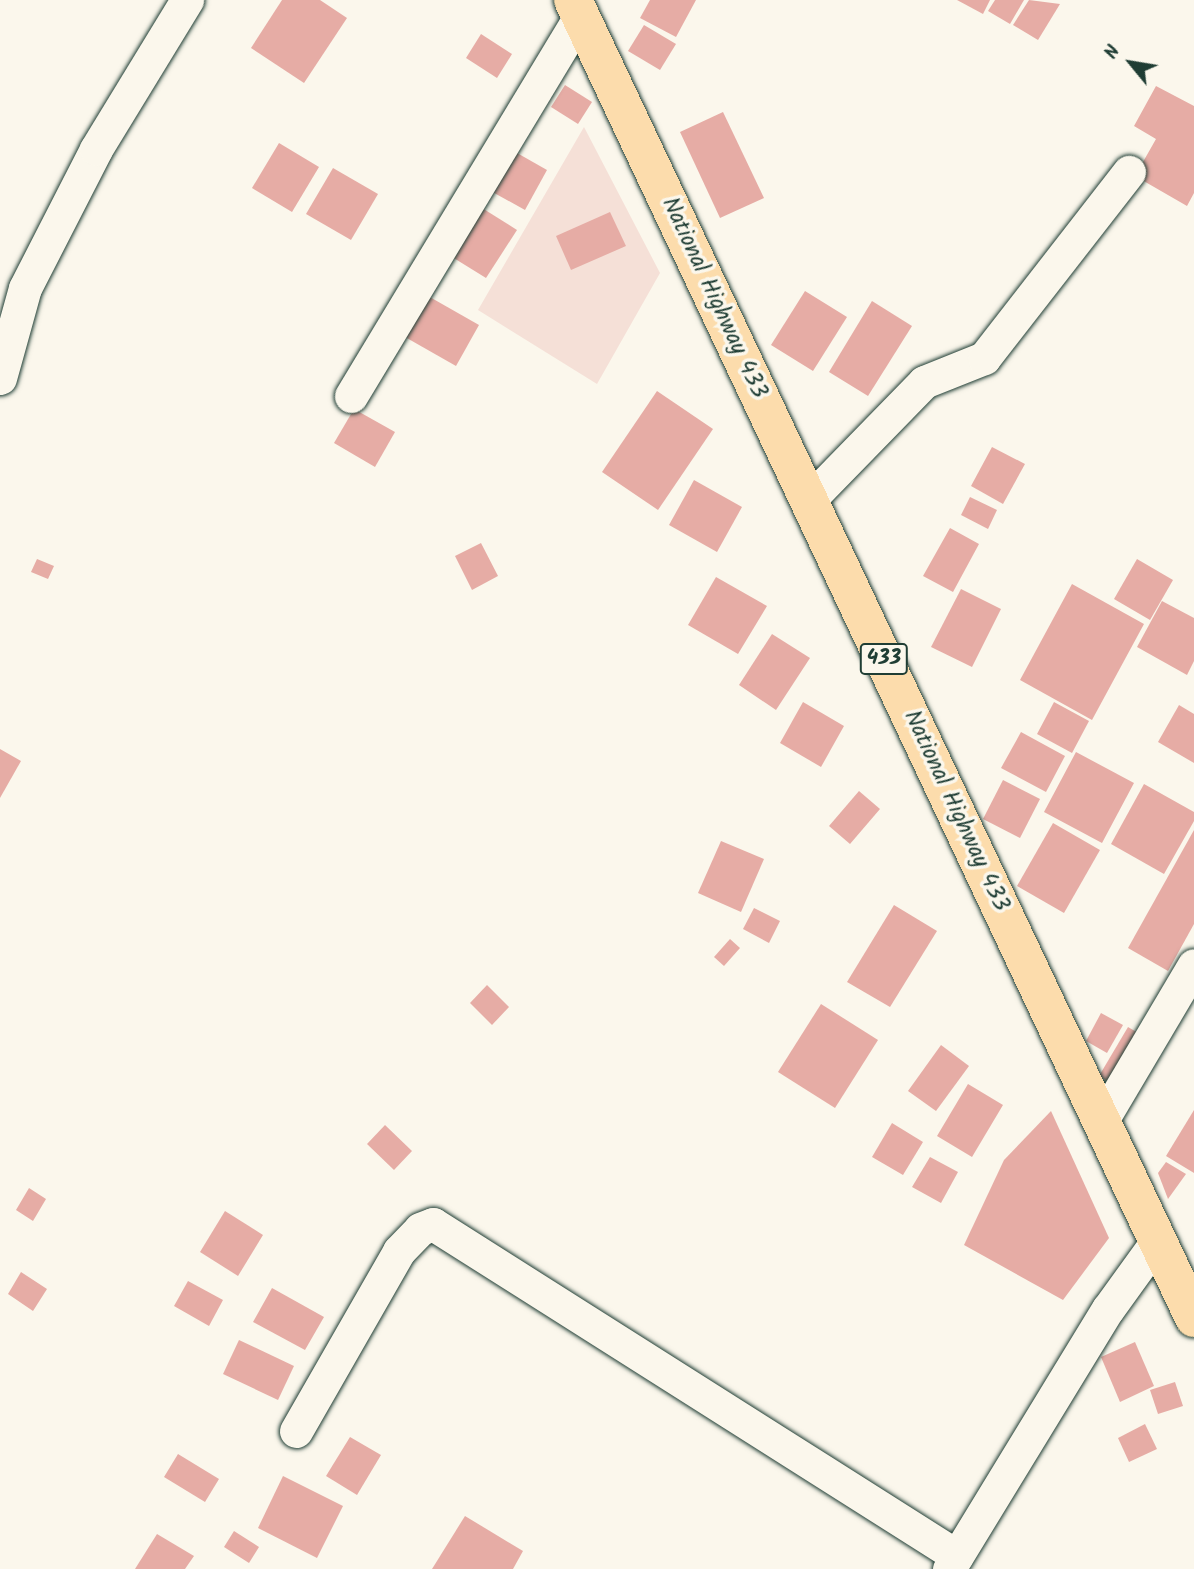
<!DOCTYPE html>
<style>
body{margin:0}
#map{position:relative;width:1194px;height:1569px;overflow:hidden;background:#fbf7ec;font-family:Kalam,sans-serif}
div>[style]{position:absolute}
.built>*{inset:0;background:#f5e0d7}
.building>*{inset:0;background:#e6aca5}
.roads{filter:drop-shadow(0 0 2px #1f3d34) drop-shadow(0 0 2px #1f3d34)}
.minor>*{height:33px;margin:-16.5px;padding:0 16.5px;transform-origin:16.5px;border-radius:16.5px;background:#fbf7ec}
.major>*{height:38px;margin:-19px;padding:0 19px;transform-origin:19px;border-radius:19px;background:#fcdcac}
span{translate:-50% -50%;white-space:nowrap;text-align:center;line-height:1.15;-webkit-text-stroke:7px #fbf7ec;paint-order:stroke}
.shield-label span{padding:2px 5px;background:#fbf7ec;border:2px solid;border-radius:5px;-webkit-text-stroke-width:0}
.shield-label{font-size:21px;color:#1f3d34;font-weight:700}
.street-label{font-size:23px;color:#1f3d34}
.north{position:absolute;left:1096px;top:28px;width:70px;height:70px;-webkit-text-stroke:5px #fbf7ec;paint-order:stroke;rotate:300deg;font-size:19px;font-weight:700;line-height:28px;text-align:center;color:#1f3d34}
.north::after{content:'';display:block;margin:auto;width:24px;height:32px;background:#1f3d34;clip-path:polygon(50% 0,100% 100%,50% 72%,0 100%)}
</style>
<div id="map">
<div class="built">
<div style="clip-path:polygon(584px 127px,660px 273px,597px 384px,478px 310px)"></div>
</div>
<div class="building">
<div style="clip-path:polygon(282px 0,320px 0,347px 18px,304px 83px,251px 48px)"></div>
<div style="clip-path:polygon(650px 0,696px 0,676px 37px,640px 18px)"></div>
<div style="clip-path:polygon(957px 0,990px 0,983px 14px)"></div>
<div style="clip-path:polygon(995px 0,1024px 0,1010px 24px,988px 11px)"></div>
<div style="clip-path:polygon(1029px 0,1060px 4px,1038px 40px,1013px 25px)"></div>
<div style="clip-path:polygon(644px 25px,676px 44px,660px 70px,628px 51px)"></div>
<div style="clip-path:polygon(481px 34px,512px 54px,497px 78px,466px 58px)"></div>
<div style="clip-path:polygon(565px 85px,592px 102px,578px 124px,551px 107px)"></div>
<div style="clip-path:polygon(1156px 86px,1194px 106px,1194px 193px,1187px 206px,1135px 176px,1156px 139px,1134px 126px)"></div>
<div style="clip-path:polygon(723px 112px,764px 198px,720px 218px,680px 132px)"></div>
<div style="clip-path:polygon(279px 143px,319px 167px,292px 212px,252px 188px)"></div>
<div style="clip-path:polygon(510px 149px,547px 170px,525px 210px,487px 189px)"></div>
<div style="clip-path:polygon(333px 168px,378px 194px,351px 240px,306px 214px)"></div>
<div style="clip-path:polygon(474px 203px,517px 230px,486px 278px,444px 252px)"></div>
<div style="clip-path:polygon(610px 212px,626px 246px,571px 270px,556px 236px)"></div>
<div style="clip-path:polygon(805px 291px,847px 317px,813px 371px,771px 345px)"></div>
<div style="clip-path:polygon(428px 296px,479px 325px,456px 366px,405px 337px)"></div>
<div style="clip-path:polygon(872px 301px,912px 326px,868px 396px,829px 372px)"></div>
<div style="clip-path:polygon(657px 391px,713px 429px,658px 510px,602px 472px)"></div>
<div style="clip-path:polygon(354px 409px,395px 432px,375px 467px,334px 443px)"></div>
<div style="clip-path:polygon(992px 447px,1025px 464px,1003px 504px,971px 486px)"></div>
<div style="clip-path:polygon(694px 480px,742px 507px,717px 552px,669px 525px)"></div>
<div style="clip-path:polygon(970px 497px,997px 510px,988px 529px,961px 515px)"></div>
<div style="clip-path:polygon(950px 528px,979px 544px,953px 592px,923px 576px)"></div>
<div style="clip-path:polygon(481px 543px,498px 576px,472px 590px,455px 556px)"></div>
<div style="clip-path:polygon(37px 559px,54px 566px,48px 579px,31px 572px)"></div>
<div style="clip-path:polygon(1137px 559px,1173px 580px,1150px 620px,1114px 599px)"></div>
<div style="clip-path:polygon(716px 577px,767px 606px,738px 654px,688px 625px)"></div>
<div style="clip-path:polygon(1072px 584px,1144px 624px,1092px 720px,1020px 680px)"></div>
<div style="clip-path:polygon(961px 589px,1001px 609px,972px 667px,931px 647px)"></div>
<div style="clip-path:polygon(1162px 601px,1194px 618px,1194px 661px,1187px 675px,1137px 647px)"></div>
<div style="clip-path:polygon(772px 634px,810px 658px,776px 710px,739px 685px)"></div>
<div style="clip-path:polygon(803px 702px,844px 726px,821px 767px,780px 743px)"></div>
<div style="clip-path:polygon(1054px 702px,1089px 721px,1072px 753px,1037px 734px)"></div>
<div style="clip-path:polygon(1179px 705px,1194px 714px,1194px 763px,1158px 742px)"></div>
<div style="clip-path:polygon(1021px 732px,1065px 756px,1046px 792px,1001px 768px)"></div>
<div style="clip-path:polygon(0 749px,21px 761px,0 798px)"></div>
<div style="clip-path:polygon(1076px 752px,1134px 783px,1102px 843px,1044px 812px)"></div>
<div style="clip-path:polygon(1003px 780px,1040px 799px,1020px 838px,983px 819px)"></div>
<div style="clip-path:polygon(1144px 784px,1194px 812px,1194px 821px,1164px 874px,1111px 844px)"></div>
<div style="clip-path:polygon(859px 791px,880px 809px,850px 844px,829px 826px)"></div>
<div style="clip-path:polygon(1053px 823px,1100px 850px,1064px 913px,1017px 886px)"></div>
<div style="clip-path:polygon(1194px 830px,1194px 924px,1168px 971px,1128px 948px)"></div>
<div style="clip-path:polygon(721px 841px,764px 859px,741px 912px,698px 893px)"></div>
<div style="clip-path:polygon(894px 905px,937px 931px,890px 1007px,847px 982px)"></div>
<div style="clip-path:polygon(754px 908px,780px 921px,769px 943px,743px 929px)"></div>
<div style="clip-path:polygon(730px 939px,740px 948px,724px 966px,714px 957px)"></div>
<div style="clip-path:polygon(487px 985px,509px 1007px,492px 1025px,470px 1003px)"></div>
<div style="clip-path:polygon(821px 1004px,878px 1040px,835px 1108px,778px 1072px)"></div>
<div style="clip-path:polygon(1101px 1013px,1123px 1025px,1107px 1053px,1086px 1041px)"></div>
<div style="clip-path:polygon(1128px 1027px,1155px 1043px,1126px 1092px,1099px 1076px)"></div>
<div style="clip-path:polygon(941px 1045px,969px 1066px,936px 1111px,908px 1091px)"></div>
<div style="clip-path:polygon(968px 1084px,1003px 1105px,972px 1157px,937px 1136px)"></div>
<div style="clip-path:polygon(1194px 1110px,1194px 1173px,1166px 1156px)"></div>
<div style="clip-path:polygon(1051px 1111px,1109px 1238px,1063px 1300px,964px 1245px,1004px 1160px)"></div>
<div style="clip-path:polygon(892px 1123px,923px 1142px,903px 1175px,872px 1157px)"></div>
<div style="clip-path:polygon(385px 1125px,412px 1151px,394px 1170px,367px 1144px)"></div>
<div style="clip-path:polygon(930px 1157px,958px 1172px,941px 1203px,912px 1187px)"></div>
<div style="clip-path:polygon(1166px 1162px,1186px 1174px,1168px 1199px,1158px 1173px)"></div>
<div style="clip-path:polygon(29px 1188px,46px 1199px,33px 1221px,16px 1210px)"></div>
<div style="clip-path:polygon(225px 1211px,263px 1235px,238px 1276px,200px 1252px)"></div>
<div style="clip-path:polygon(21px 1272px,47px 1289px,33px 1311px,8px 1294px)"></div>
<div style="clip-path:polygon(188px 1281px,223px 1300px,209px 1326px,174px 1306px)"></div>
<div style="clip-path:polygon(272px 1288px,324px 1317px,305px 1350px,253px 1322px)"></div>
<div style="clip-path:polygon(239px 1340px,294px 1366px,278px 1400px,223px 1374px)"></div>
<div style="clip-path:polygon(1135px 1342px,1154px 1386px,1120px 1402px,1101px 1357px)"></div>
<div style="clip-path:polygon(1175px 1382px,1183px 1406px,1158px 1414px,1150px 1390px)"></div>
<div style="clip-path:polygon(1145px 1424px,1157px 1449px,1129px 1462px,1118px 1438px)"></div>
<div style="clip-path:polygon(350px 1437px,381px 1455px,357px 1495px,326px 1476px)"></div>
<div style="clip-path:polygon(178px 1454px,219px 1479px,205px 1502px,164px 1477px)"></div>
<div style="clip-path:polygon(283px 1476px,343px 1506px,317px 1558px,258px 1528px)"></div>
<div style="clip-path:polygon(465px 1516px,523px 1551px,513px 1569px,432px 1569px)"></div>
<div style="clip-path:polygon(234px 1531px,259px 1547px,249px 1563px,224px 1547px)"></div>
<div style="clip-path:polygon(157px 1534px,194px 1556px,185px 1569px,135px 1569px)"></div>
</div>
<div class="roads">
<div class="minor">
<div style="left:0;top:378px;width:93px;rotate:-74.5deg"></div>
<div style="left:25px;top:288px;width:156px;rotate:-62.9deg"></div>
<div style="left:96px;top:149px;width:175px;rotate:-58.6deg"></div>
<div style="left:351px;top:396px;width:444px;rotate:-58.9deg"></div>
<div style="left:810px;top:499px;width:163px;rotate:-45.7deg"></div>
<div style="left:924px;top:382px;width:65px;rotate:-21.8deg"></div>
<div style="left:984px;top:358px;width:236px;rotate:-52.1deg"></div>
<div style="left:1101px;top:1122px;width:182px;rotate:-59.4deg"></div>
<div style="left:296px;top:1431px;width:207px;rotate:-60.2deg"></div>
<div style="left:399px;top:1251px;width:30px;rotate:-46deg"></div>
<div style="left:420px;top:1229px;width:14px;rotate:-21deg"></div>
<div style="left:433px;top:1224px;width:620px;rotate:32.36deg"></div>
<div style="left:949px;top:1569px;width:305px;rotate:-58.6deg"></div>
<div style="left:1108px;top:1309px;width:84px;rotate:-54.2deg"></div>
</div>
<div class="major">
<div style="left:573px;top:0;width:1457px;rotate:64.77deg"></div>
</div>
</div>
<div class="shield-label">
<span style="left:884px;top:659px">433</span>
</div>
<div class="street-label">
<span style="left:714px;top:298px;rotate:65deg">National Highway 433</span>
<span style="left:956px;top:811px;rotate:65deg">National Highway 433</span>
</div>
<div class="north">N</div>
</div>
